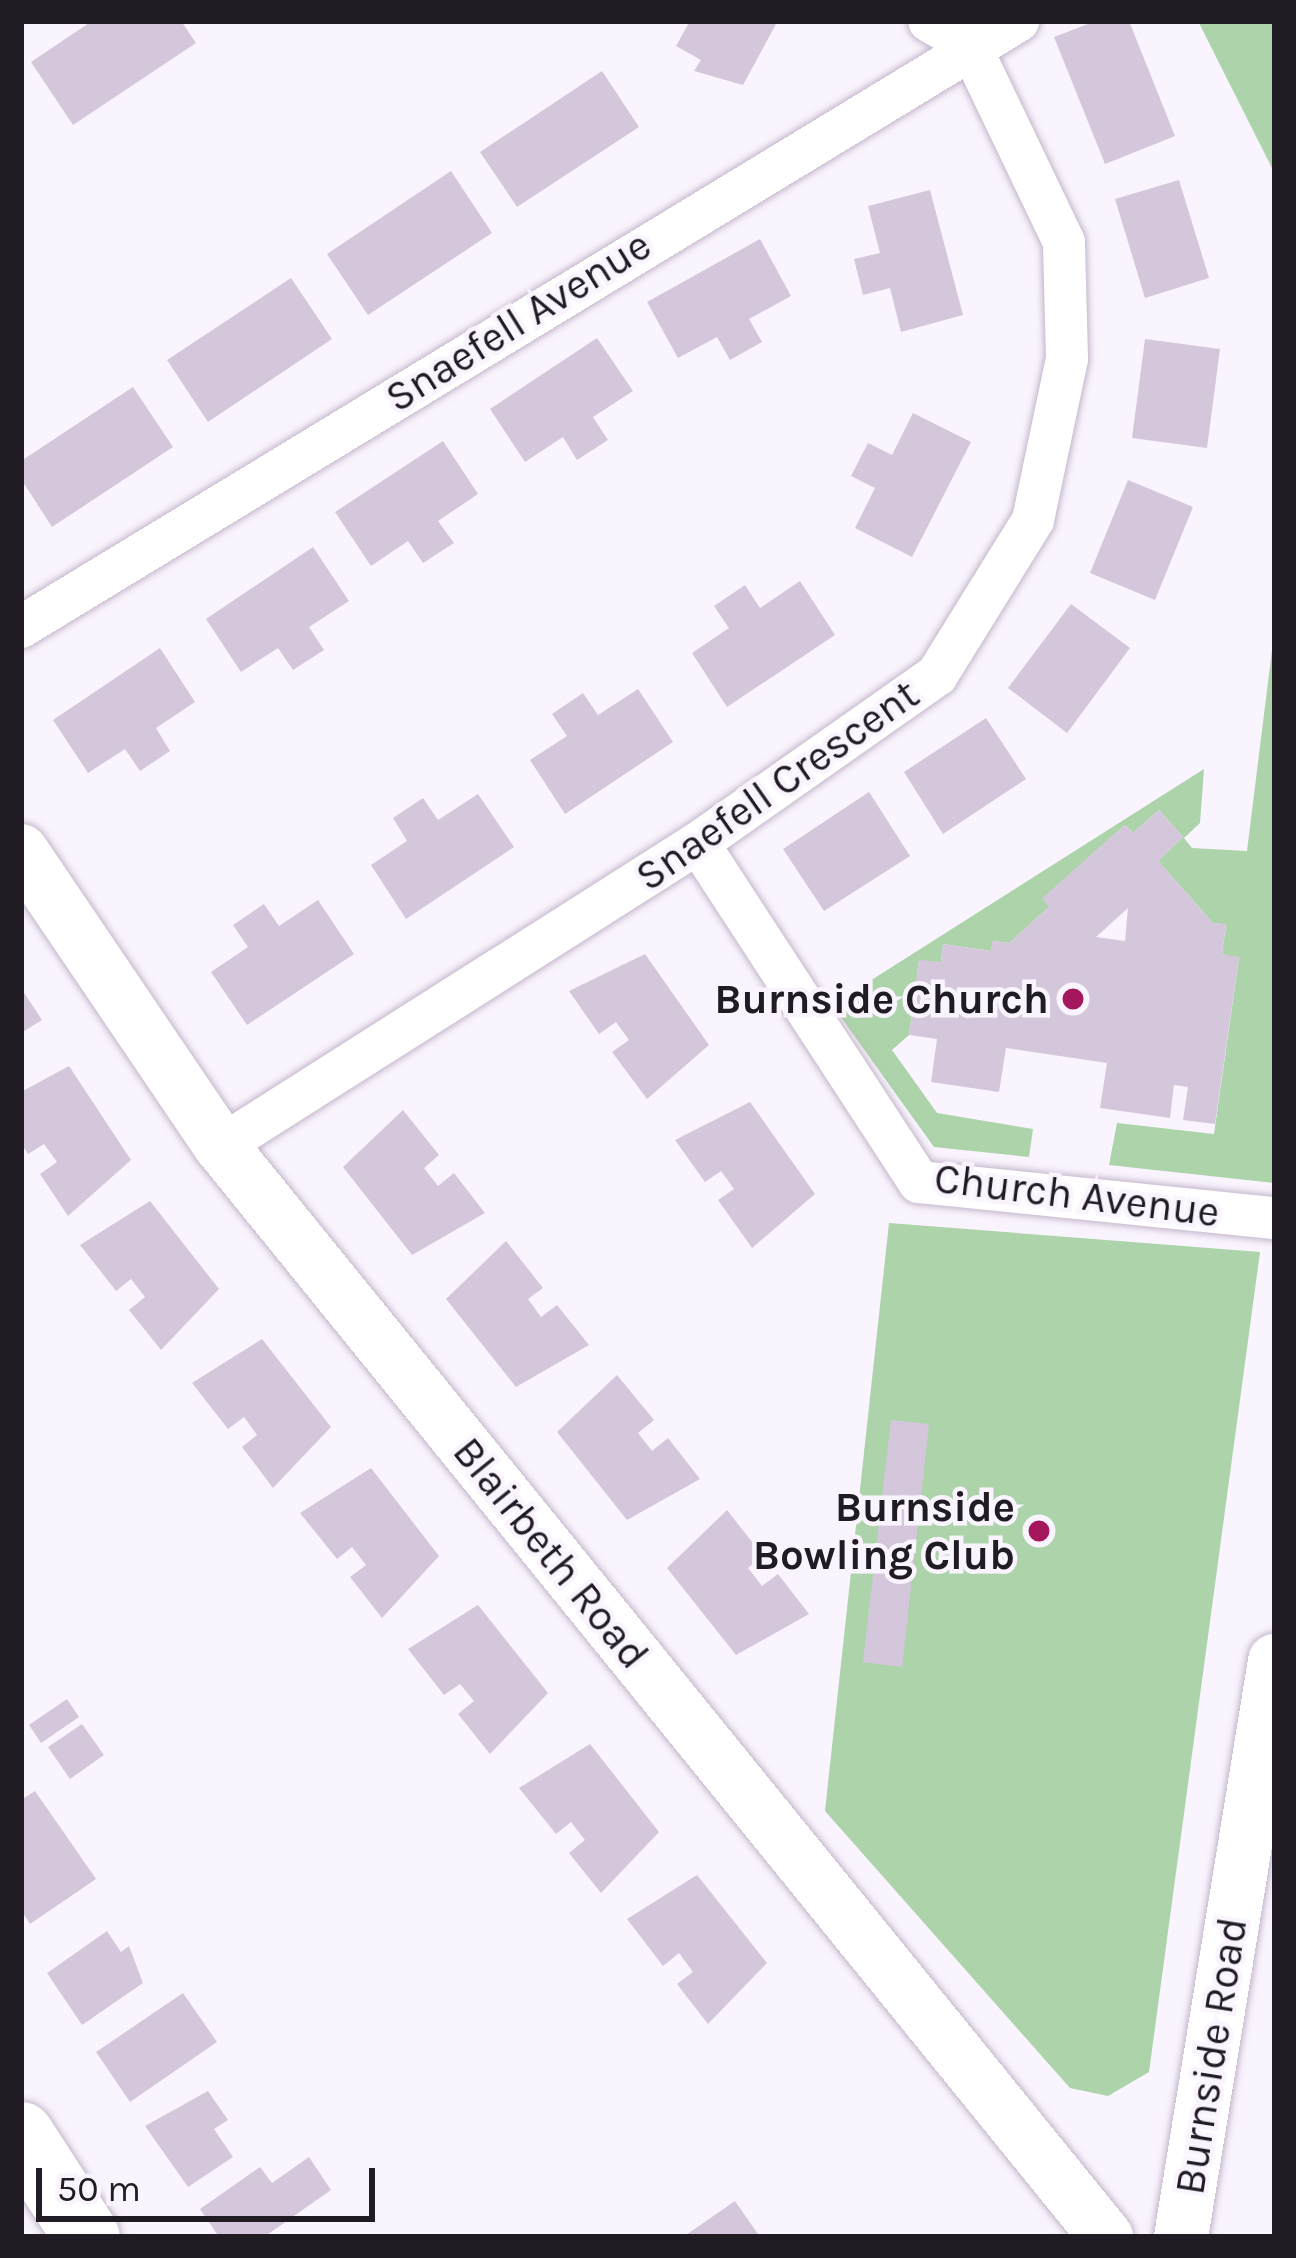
<!DOCTYPE html>
<style>
body{margin:0}
#map{position:relative;width:1296px;height:2258px;overflow:hidden;background:#f9f4fd;font-family:Karla,sans-serif}
div>[style]{position:absolute}
.green>*{inset:0;background:#acd3a9}
.building>*{inset:0;background:#d4c7dc}
.roads{filter:drop-shadow(0 0 3px #c5b7cc) drop-shadow(0 0 3px #c5b7cc)}
.minor>*{height:42px;margin:-21px;padding:0 21px;transform-origin:21px;border-radius:21px;background:#fff}
.tertiary>*{height:54px;margin:-27px;padding:0 27px;transform-origin:27px;border-radius:27px;background:#fff}
.primary>*{height:66px;margin:-33px;padding:0 33px;transform-origin:33px;border-radius:33px;background:#fff}
.dots>*{width:33px;height:33px;translate:-50% -50%;box-sizing:border-box;border:6px solid #f9f4fd;border-radius:50%}
span{translate:-50% -50%;white-space:nowrap;text-align:center;line-height:1.15;-webkit-text-stroke:9px #f9f4fd;paint-order:stroke}
.street-label{font-size:42px;color:#211c23}
.poi-label{font-size:42px;color:#211c23;font-weight:700}
.right{translate:-100% -50%;text-align:right}
.frame{position:absolute;inset:0;border:24px solid #211c23;pointer-events:none}
.scale{position:absolute;left:36px;top:2168px;width:339px;height:54px;box-sizing:border-box;border:6px solid #211c23;border-top:0;padding-left:15px;font-size:36px;line-height:42px;white-space:nowrap;color:#211c23;-webkit-text-stroke:9px #f9f4fd;paint-order:stroke}
</style>
<div id="map">
<div class="green">
<div style="clip-path:polygon(1198px 21px,1275px 21px,1275px 174px)"></div>
<div style="clip-path:polygon(1275px 626px,1275px 1183px,1109px 1165px,1117px 1123px,1214px 1134px,1239px 958px,1222px 954px,1226px 925px,1213px 923px,1158px 861px,1183px 837px,1159px 810px,1133px 833px,1125px 825px,1043px 898px,1049px 907px,1009px 943px,993px 941px,991px 951px,943px 944px,941px 962px,919px 961px,909px 1035px,892px 1050px,937px 1113px,1033px 1129px,1029px 1157px,934px 1147px,832px 1005px,1204px 769px,1200px 823px,1184px 838px,1192px 848px,1247px 851px)"></div>
<div style="clip-path:polygon(889px 1223px,1260px 1252px,1149px 2072px,1108px 2096px,1070px 2088px,825px 1811px)"></div>
</div>
<div class="building">
<div style="clip-path:polygon(92px 21px,181px 21px,196px 43px,73px 125px,31px 62px)"></div>
<div style="clip-path:polygon(690px 21px,772px 21px,776px 24px,743px 85px,694px 71px,701px 60px,676px 46px)"></div>
<div style="clip-path:polygon(1096px 21px,1129px 21px,1175px 136px,1105px 164px,1054px 37px)"></div>
<div style="clip-path:polygon(602px 71px,639px 127px,517px 207px,480px 152px)"></div>
<div style="clip-path:polygon(451px 171px,492px 233px,368px 315px,327px 254px)"></div>
<div style="clip-path:polygon(1179px 180px,1209px 278px,1145px 298px,1115px 199px)"></div>
<div style="clip-path:polygon(930px 190px,963px 315px,901px 332px,890px 288px,863px 295px,854px 259px,880px 253px,868px 206px)"></div>
<div style="clip-path:polygon(760px 239px,791px 296px,749px 319px,762px 342px,730px 360px,717px 337px,678px 358px,647px 302px)"></div>
<div style="clip-path:polygon(291px 278px,332px 339px,208px 422px,167px 360px)"></div>
<div style="clip-path:polygon(597px 338px,633px 391px,593px 417px,608px 440px,577px 460px,563px 437px,525px 462px,490px 409px)"></div>
<div style="clip-path:polygon(1145px 339px,1220px 349px,1207px 448px,1132px 438px)"></div>
<div style="clip-path:polygon(133px 387px,173px 447px,52px 527px,21px 479px,21px 461px)"></div>
<div style="clip-path:polygon(913px 413px,971px 442px,912px 557px,855px 528px,875px 488px,851px 476px,868px 443px,892px 455px)"></div>
<div style="clip-path:polygon(443px 441px,478px 494px,438px 521px,454px 543px,423px 563px,408px 541px,371px 566px,335px 512px)"></div>
<div style="clip-path:polygon(1128px 480px,1193px 507px,1155px 600px,1090px 573px)"></div>
<div style="clip-path:polygon(313px 547px,349px 601px,309px 627px,324px 650px,293px 670px,278px 648px,241px 672px,206px 619px)"></div>
<div style="clip-path:polygon(800px 581px,835px 635px,727px 707px,692px 653px,729px 628px,714px 606px,745px 585px,760px 608px)"></div>
<div style="clip-path:polygon(1071px 604px,1130px 648px,1067px 733px,1008px 688px)"></div>
<div style="clip-path:polygon(160px 648px,195px 702px,156px 728px,170px 751px,140px 771px,125px 749px,88px 773px,53px 720px)"></div>
<div style="clip-path:polygon(638px 689px,673px 742px,565px 814px,530px 760px,567px 736px,552px 714px,583px 693px,598px 715px)"></div>
<div style="clip-path:polygon(986px 718px,1026px 779px,943px 834px,904px 772px)"></div>
<div style="clip-path:polygon(869px 792px,910px 856px,824px 911px,783px 849px)"></div>
<div style="clip-path:polygon(478px 794px,514px 847px,406px 919px,371px 865px,407px 841px,393px 818px,423px 798px,438px 820px)"></div>
<div style="clip-path:polygon(evenodd,1159px 810px,1183px 837px,1158px 861px,1213px 923px,1226px 924px,1222px 954px,1239px 957px,1215px 1124px,1183px 1120px,1188px 1087px,1174px 1085px,1170px 1118px,1100px 1108px,1107px 1063px,1006px 1048px,999px 1092px,931px 1082px,937px 1039px,909px 1035px,919px 960px,941px 962px,943px 944px,991px 951px,992px 941px,1009px 943px,1049px 907px,1042px 898px,1125px 825px,1133px 833px,1159px 810px,1128px 908px,1125px 941px,1096px 937px,1128px 908px)"></div>
<div style="clip-path:polygon(318px 900px,354px 954px,247px 1025px,211px 972px,248px 947px,233px 925px,264px 904px,279px 926px)"></div>
<div style="clip-path:polygon(645px 954px,709px 1045px,647px 1099px,612px 1052px,629px 1040px,616px 1022px,599px 1034px,569px 991px)"></div>
<div style="clip-path:polygon(21px 988px,42px 1020px,21px 1033px)"></div>
<div style="clip-path:polygon(69px 1066px,131px 1160px,68px 1216px,40px 1174px,57px 1162px,44px 1144px,28px 1154px,21px 1143px,21px 1092px)"></div>
<div style="clip-path:polygon(750px 1102px,815px 1194px,752px 1248px,718px 1200px,734px 1189px,721px 1171px,705px 1182px,675px 1140px)"></div>
<div style="clip-path:polygon(403px 1110px,439px 1155px,424px 1168px,438px 1186px,454px 1173px,485px 1213px,412px 1255px,343px 1167px)"></div>
<div style="clip-path:polygon(150px 1201px,219px 1289px,161px 1350px,129px 1310px,145px 1297px,131px 1279px,116px 1291px,80px 1245px)"></div>
<div style="clip-path:polygon(506px 1241px,543px 1288px,528px 1299px,541px 1317px,557px 1305px,589px 1345px,516px 1387px,446px 1299px)"></div>
<div style="clip-path:polygon(262px 1339px,331px 1427px,273px 1488px,242px 1447px,257px 1435px,244px 1417px,228px 1429px,192px 1383px)"></div>
<div style="clip-path:polygon(617px 1375px,654px 1420px,638px 1433px,652px 1451px,668px 1438px,700px 1479px,627px 1520px,557px 1432px)"></div>
<div style="clip-path:polygon(891px 1420px,929px 1424px,902px 1667px,863px 1662px)"></div>
<div style="clip-path:polygon(371px 1468px,439px 1556px,382px 1618px,350px 1577px,366px 1565px,352px 1547px,337px 1559px,300px 1513px)"></div>
<div style="clip-path:polygon(727px 1510px,763px 1556px,748px 1568px,762px 1586px,778px 1574px,809px 1614px,736px 1655px,667px 1568px)"></div>
<div style="clip-path:polygon(478px 1605px,548px 1693px,490px 1754px,458px 1714px,474px 1701px,460px 1684px,444px 1695px,408px 1649px)"></div>
<div style="clip-path:polygon(67px 1699px,79px 1717px,41px 1743px,29px 1725px)"></div>
<div style="clip-path:polygon(82px 1724px,104px 1755px,70px 1779px,48px 1747px)"></div>
<div style="clip-path:polygon(590px 1744px,659px 1832px,601px 1893px,569px 1853px,585px 1840px,571px 1822px,556px 1834px,519px 1788px)"></div>
<div style="clip-path:polygon(35px 1791px,96px 1879px,30px 1924px,21px 1910px,21px 1800px)"></div>
<div style="clip-path:polygon(697px 1875px,767px 1963px,708px 2024px,677px 1984px,693px 1972px,679px 1953px,663px 1966px,627px 1919px)"></div>
<div style="clip-path:polygon(107px 1931px,121px 1952px,129px 1946px,143px 1983px,82px 2025px,47px 1973px)"></div>
<div style="clip-path:polygon(183px 1993px,217px 2042px,130px 2102px,96px 2052px)"></div>
<div style="clip-path:polygon(208px 2091px,228px 2120px,214px 2129px,233px 2157px,188px 2187px,145px 2126px)"></div>
<div style="clip-path:polygon(309px 2157px,331px 2190px,264px 2237px,219px 2237px,200px 2209px,260px 2167px,272px 2183px)"></div>
<div style="clip-path:polygon(735px 2201px,760px 2237px,683px 2237px)"></div>
</div>
<div class="roads">
<div class="minor">
<div style="left:21px;top:627px;width:1167px;rotate:-31.29deg"></div>
<div style="left:698px;top:843px;width:405px;rotate:56.9deg"></div>
<div style="left:919px;top:1182px;width:358px;rotate:5.8deg"></div>
<div style="left:221px;top:1146px;width:565px;rotate:-32.42deg"></div>
<div style="left:698px;top:843px;width:292px;rotate:-35.1deg"></div>
<div style="left:937px;top:675px;width:182px;rotate:-58.2deg"></div>
<div style="left:1033px;top:520px;width:165px;rotate:-78.1deg"></div>
<div style="left:1067px;top:359px;width:117px;rotate:-91.5deg"></div>
<div style="left:1064px;top:242px;width:220px;rotate:-115.6deg"></div>
<div style="left:969px;top:44px;width:46px;rotate:-150.1deg"></div>
</div>
<div class="tertiary">
<div style="left:21px;top:851px;width:356px;rotate:55.9deg"></div>
<div style="left:221px;top:1146px;width:1405px;rotate:50.95deg"></div>
<div style="left:1181px;top:2237px;width:584px;rotate:-80.73deg"></div>
</div>
<div class="primary">
<div style="left:21px;top:2135px;width:121px;rotate:57.1deg"></div>
</div>
</div>
<div class="dots">
<div style="left:1073px;top:999px;background:#a4175d"></div>
<div style="left:1039px;top:1531px;background:#a4175d"></div>
</div>
<div class="street-label">
<span style="left:518px;top:321px;rotate:-32deg">Snaefell Avenue</span>
<span style="left:777px;top:785px;rotate:-35deg">Snaefell Crescent</span>
<span style="left:1077px;top:1195px;rotate:7deg">Church Avenue</span>
<span style="left:551px;top:1553px;rotate:51deg">Blairbeth Road</span>
<span style="left:1211px;top:2056px;rotate:-81deg">Burnside Road</span>
</div>
<div class="poi-label">
<span class="right" style="left:1049px;top:999px">Burnside Church</span>
<span class="right" style="left:1015px;top:1531px">Burnside<br>Bowling Club</span>
</div>
<div class="frame"></div>
<div class="scale">50 m</div>
</div>
